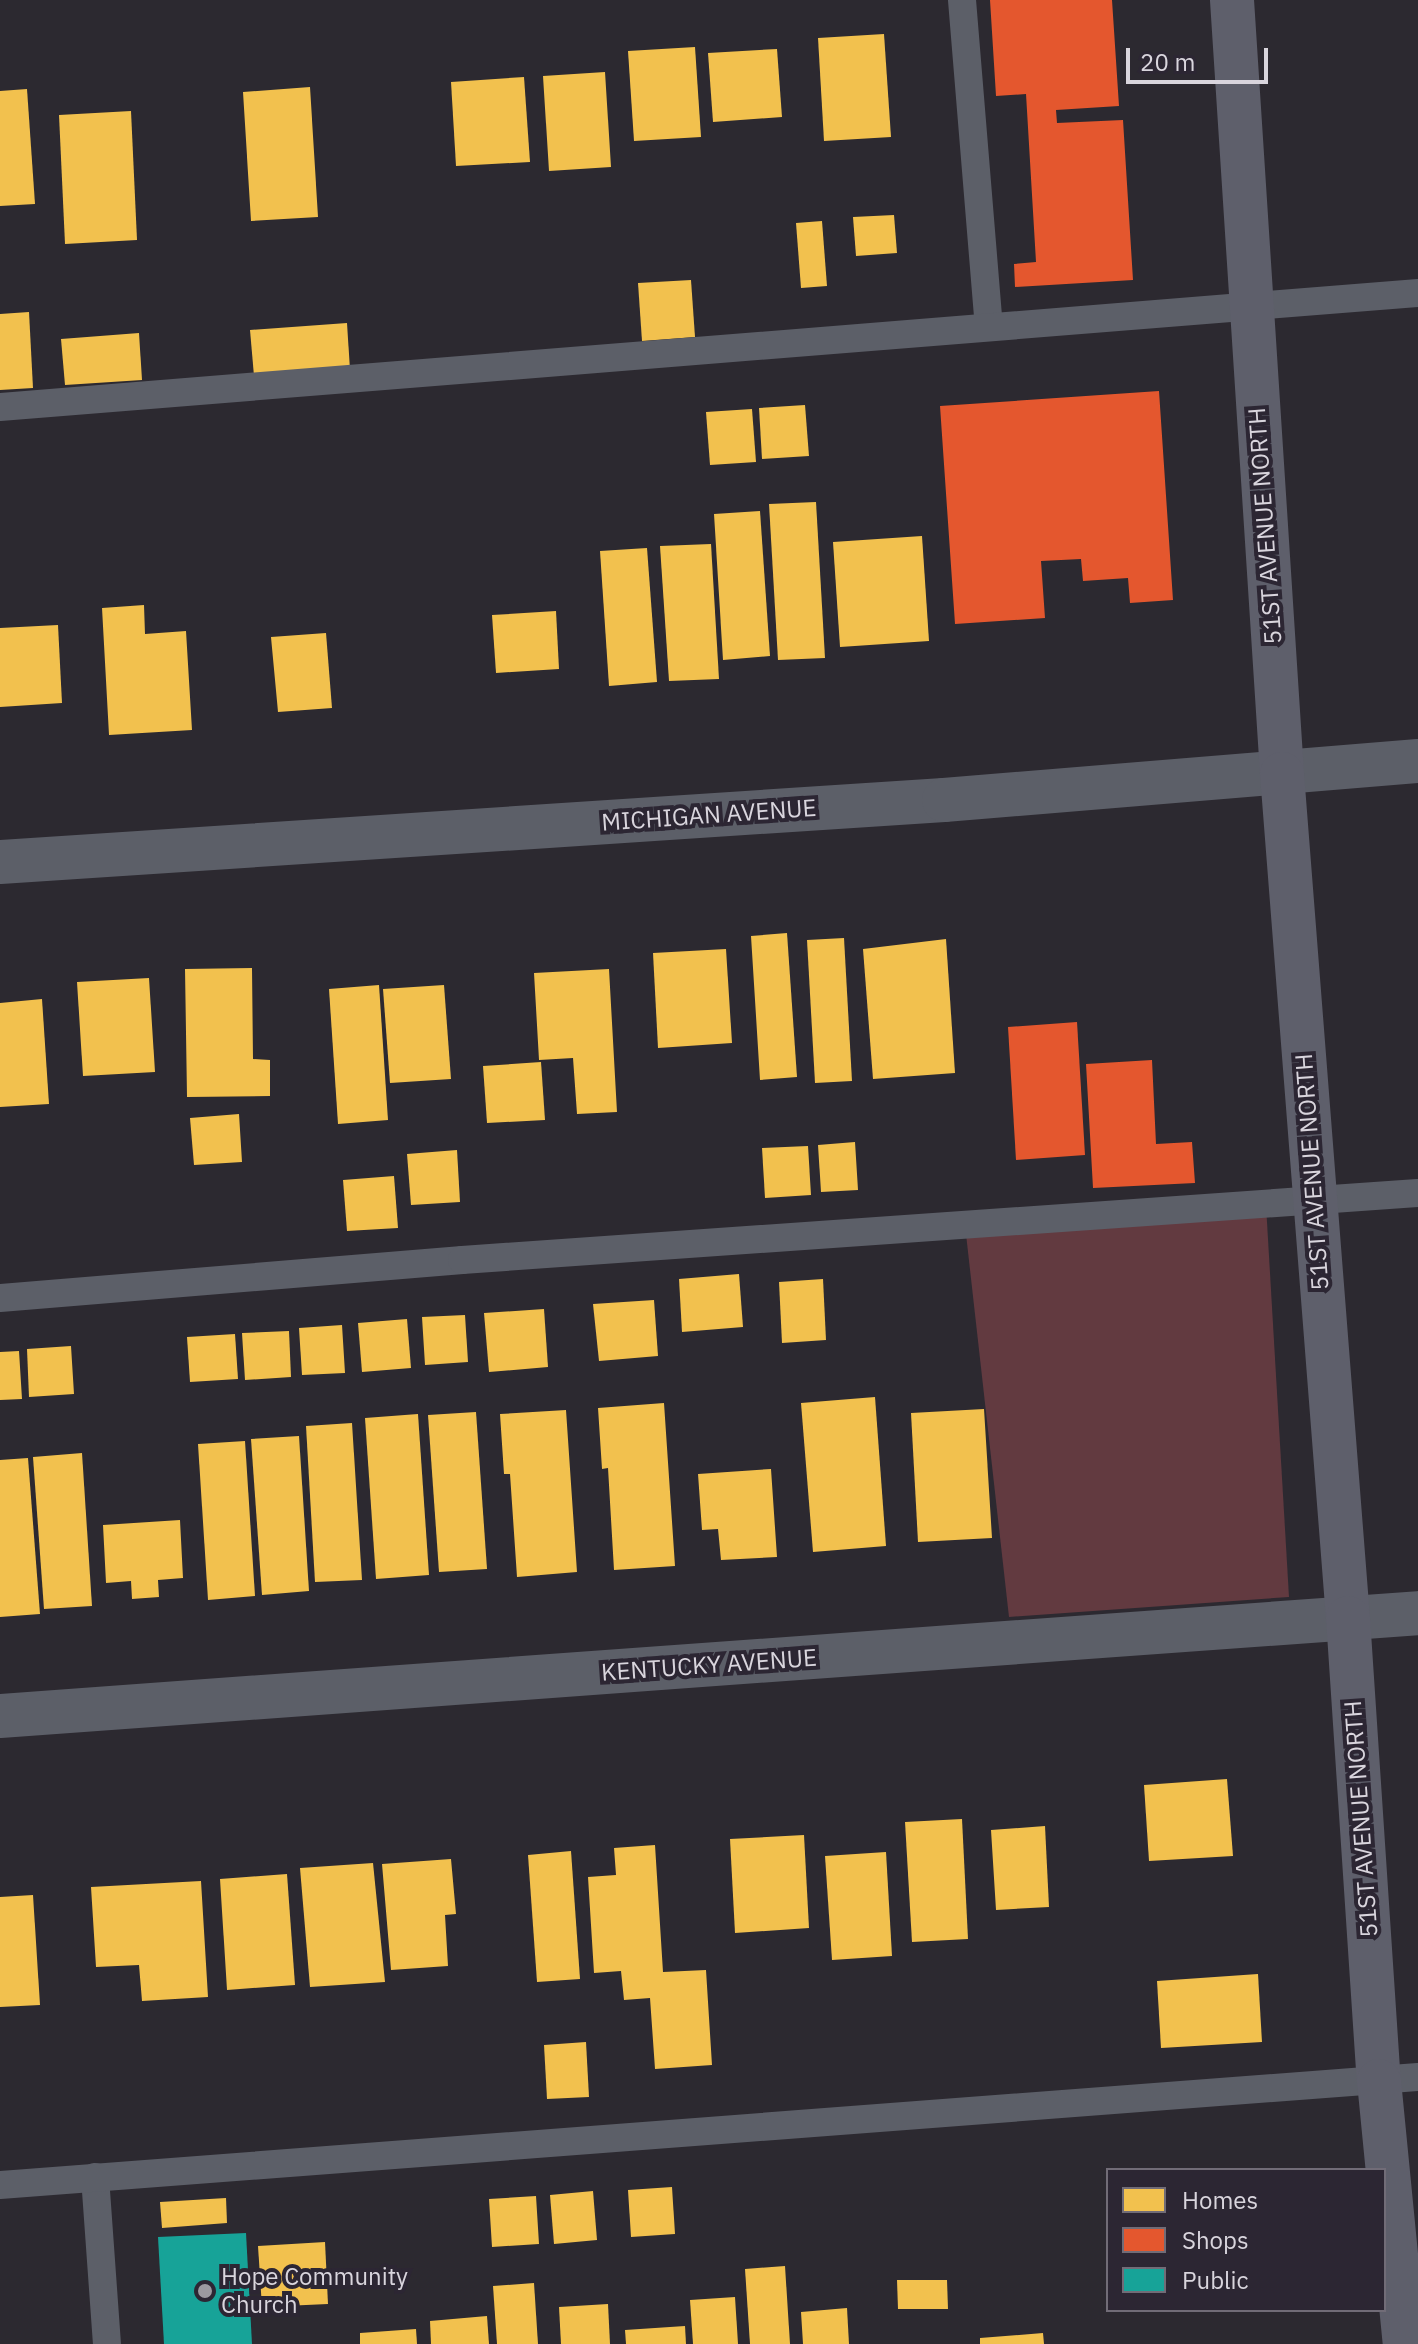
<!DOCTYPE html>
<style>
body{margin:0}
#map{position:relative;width:1418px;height:2344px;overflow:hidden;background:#2c2930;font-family:"IBM Plex Sans",sans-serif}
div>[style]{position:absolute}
.green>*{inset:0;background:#623a40}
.homes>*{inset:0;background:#f2c14e}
.shops>*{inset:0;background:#e4572e}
.public>*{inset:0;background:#17a398}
.service>*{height:28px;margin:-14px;padding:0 14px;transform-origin:14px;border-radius:14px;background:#5c5f68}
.minor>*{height:44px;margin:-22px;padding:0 22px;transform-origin:22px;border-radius:22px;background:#5c5f68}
.primary>*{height:44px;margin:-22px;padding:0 22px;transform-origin:22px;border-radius:22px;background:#5e5f6b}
.dots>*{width:22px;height:22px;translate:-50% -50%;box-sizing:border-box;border:4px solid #2c2633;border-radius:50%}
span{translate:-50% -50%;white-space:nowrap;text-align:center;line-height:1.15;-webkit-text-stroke:8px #2c2633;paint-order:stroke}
.street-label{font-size:24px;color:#d9d5dd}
.poi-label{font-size:24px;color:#d9d5dd}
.left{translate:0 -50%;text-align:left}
.legend{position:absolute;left:1106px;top:2168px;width:280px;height:144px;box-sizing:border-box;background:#2c2633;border:2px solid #716c77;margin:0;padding:10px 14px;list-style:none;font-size:24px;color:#d9d5dd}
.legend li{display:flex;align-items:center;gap:16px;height:40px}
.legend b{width:40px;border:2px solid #716c77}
.scale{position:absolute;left:1126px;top:48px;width:142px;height:36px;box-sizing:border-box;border:4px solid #d9d5dd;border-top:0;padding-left:10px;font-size:24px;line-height:28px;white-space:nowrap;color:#d9d5dd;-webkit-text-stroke:6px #2c2633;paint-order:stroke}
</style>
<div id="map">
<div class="green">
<div style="clip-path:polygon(1266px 1205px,1289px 1597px,1009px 1617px,965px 1225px)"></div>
</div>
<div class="homes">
<div style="clip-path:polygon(884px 34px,891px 137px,824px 141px,818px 38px)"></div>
<div style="clip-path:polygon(695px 47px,701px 137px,634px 141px,628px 51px)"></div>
<div style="clip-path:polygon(777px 49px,782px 117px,713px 122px,708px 53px)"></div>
<div style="clip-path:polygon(605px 72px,611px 167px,549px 171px,543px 76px)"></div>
<div style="clip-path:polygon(524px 77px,530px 162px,456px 166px,451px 82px)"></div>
<div style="clip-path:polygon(310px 87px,318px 217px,251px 221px,243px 92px)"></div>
<div style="clip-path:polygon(27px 89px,35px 204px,0 206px,0 91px)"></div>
<div style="clip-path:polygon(131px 111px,137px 240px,65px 244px,59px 115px)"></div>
<div style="clip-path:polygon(894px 215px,897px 253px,856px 256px,853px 217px)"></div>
<div style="clip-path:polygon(822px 221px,827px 286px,801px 288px,796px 223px)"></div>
<div style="clip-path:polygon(691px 280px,695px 337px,642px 341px,638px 283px)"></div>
<div style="clip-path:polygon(29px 312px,33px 388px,0 390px,0 314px)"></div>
<div style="clip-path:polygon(347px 323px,350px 370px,254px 376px,250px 330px)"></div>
<div style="clip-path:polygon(139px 333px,142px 380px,65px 385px,61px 339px)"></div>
<div style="clip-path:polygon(805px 405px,809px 456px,762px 459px,759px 408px)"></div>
<div style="clip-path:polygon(752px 409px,756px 462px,710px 465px,706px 412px)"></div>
<div style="clip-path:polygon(816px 502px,825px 658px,778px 660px,769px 504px)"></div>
<div style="clip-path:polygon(760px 511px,770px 656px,723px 660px,714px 514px)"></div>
<div style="clip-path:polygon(922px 536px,929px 641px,840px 647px,833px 542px)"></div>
<div style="clip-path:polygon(711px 544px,719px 679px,669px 681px,660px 546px)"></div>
<div style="clip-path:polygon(647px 548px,657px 682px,609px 686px,600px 551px)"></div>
<div style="clip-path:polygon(144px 605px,145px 634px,186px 631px,192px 730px,109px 735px,102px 608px)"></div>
<div style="clip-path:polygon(556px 611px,559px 669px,496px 673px,492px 615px)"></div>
<div style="clip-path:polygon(58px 625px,62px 703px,0 707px,0 628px)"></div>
<div style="clip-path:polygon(326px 633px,332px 708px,278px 712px,271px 637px)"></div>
<div style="clip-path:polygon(787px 933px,797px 1077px,760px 1080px,751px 936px)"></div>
<div style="clip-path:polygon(844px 938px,852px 1081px,815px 1083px,807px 940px)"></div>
<div style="clip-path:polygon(946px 939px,955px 1073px,873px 1079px,863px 949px)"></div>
<div style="clip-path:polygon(726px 949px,732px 1043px,658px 1048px,653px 953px)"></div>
<div style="clip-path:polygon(252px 968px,253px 1059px,270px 1060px,270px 1096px,187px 1097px,185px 969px)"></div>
<div style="clip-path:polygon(609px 969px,617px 1112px,577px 1114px,573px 1058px,539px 1060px,534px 973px)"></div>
<div style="clip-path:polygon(149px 978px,155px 1072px,83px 1076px,77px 982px)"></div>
<div style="clip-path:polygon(379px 985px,388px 1120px,338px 1124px,329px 989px)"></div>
<div style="clip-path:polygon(444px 985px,451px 1079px,390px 1083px,383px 989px)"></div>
<div style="clip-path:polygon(42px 999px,49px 1104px,0 1107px,0 1003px)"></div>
<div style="clip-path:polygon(541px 1062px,545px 1120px,487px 1123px,483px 1066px)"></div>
<div style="clip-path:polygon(239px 1114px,242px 1162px,194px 1165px,190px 1118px)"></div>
<div style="clip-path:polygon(855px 1142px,858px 1190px,821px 1192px,818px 1145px)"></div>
<div style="clip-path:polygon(808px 1146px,811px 1195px,765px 1198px,762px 1148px)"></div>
<div style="clip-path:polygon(457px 1150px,460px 1202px,411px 1205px,407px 1154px)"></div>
<div style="clip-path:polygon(394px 1176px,398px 1228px,347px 1231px,343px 1180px)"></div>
<div style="clip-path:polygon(739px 1274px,743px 1327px,682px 1332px,679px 1279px)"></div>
<div style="clip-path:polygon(823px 1279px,826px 1340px,782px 1343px,779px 1282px)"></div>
<div style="clip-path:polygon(654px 1300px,658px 1356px,599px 1361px,593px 1304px)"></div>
<div style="clip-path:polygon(544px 1309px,548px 1367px,489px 1372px,484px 1313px)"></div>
<div style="clip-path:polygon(465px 1315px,468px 1362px,425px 1365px,422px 1317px)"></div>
<div style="clip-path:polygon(407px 1319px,411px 1368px,362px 1372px,358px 1323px)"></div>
<div style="clip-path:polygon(342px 1325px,345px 1373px,302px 1375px,299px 1328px)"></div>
<div style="clip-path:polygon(289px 1331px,291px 1377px,245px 1380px,242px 1333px)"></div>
<div style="clip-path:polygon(235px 1334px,238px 1379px,190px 1382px,187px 1337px)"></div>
<div style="clip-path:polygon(71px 1346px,74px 1394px,29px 1397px,27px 1349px)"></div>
<div style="clip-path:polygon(19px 1351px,22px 1399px,0 1400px,0 1352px)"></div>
<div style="clip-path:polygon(875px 1397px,886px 1546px,813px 1552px,801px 1403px)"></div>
<div style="clip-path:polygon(664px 1403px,675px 1566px,614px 1570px,608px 1468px,602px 1469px,598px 1408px)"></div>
<div style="clip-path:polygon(984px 1409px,992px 1538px,918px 1542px,911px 1413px)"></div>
<div style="clip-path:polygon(566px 1410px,577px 1572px,517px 1577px,510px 1474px,504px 1474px,500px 1414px)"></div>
<div style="clip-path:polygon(476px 1412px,487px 1569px,439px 1572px,428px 1415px)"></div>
<div style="clip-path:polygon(418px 1414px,429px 1575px,376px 1579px,365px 1418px)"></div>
<div style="clip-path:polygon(352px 1423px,362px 1580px,315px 1582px,306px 1426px)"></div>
<div style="clip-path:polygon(299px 1436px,309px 1591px,262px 1595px,251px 1439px)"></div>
<div style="clip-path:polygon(245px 1441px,255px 1596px,208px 1600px,198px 1444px)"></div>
<div style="clip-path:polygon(82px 1453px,92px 1606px,44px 1609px,33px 1457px)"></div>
<div style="clip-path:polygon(28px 1458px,40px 1614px,0 1617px,0 1460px)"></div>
<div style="clip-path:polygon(771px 1469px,777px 1557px,721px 1560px,718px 1529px,702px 1530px,698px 1474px)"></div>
<div style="clip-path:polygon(180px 1520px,183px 1578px,158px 1580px,159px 1597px,132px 1599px,131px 1581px,106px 1583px,103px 1525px)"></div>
<div style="clip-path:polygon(1227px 1779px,1233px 1856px,1149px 1861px,1144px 1785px)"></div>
<div style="clip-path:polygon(962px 1819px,968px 1939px,912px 1942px,905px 1822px)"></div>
<div style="clip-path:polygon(1045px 1826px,1049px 1907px,996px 1910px,991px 1830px)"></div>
<div style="clip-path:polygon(804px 1835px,809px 1928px,735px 1933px,730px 1839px)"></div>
<div style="clip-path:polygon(655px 1845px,663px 1972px,706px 1970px,712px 2065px,655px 2069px,650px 1998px,624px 2000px,621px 1971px,594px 1973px,588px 1877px,616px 1875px,614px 1848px)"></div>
<div style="clip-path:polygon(571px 1851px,580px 1979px,537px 1982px,528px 1855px)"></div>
<div style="clip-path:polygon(886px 1852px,892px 1956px,832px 1960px,825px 1856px)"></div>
<div style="clip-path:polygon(451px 1859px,456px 1914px,445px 1915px,448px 1966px,391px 1970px,382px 1864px)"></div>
<div style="clip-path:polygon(373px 1863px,385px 1982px,310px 1987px,300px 1868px)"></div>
<div style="clip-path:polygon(287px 1874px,295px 1985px,227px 1990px,220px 1879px)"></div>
<div style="clip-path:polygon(201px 1881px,208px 1997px,142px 2001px,139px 1965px,96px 1967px,91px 1887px)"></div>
<div style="clip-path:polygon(33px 1895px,40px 2005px,0 2007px,0 1897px)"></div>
<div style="clip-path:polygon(1258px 1974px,1262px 2042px,1161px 2048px,1157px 1981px)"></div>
<div style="clip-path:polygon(586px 2042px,589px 2097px,547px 2099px,544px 2045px)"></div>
<div style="clip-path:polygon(672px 2187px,675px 2234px,631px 2237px,628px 2190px)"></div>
<div style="clip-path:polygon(593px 2191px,597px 2240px,554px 2244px,550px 2195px)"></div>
<div style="clip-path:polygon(536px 2196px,539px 2244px,492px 2247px,489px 2199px)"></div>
<div style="clip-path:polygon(226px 2198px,227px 2223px,162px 2228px,160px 2202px)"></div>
<div style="clip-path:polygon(325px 2242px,328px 2304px,262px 2307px,258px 2246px)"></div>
<div style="clip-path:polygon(785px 2266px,790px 2344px,750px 2344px,745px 2269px)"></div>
<div style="clip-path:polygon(897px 2280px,947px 2280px,948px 2309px,898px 2309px)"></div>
<div style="clip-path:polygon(534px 2283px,538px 2344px,497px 2344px,493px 2286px)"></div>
<div style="clip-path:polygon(735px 2297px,738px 2344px,693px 2344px,690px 2300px)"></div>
<div style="clip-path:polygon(608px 2304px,610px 2344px,561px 2344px,559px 2307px)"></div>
<div style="clip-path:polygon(847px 2308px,849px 2344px,803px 2344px,801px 2312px)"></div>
<div style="clip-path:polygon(487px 2316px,489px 2344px,431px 2344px,430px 2321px)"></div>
<div style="clip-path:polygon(685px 2326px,686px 2344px,626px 2344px,625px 2330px)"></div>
<div style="clip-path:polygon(416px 2329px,417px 2344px,360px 2344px,360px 2333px)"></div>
<div style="clip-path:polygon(1043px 2333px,1044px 2344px,980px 2344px,980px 2338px)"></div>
</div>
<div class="shops">
<div style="clip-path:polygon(990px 0,1112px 0,1119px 106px,1056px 110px,1057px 123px,1123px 120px,1133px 280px,1015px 287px,1014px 264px,1036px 262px,1026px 94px,996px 96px)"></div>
<div style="clip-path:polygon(1159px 391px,1173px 600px,1130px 603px,1128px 578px,1083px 581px,1081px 559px,1041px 561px,1045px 618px,955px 624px,940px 406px)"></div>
<div style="clip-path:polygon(1077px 1022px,1085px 1155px,1016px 1160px,1008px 1027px)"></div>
<div style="clip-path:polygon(1152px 1060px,1156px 1144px,1192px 1142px,1195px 1183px,1093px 1188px,1086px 1064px)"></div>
</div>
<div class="public">
<div style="clip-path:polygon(246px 2233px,252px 2344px,164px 2344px,158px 2237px)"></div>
</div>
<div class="service">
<div style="left:962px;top:0;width:328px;rotate:85.3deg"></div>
<div style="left:0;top:407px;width:1423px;rotate:-4.6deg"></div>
<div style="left:0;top:1298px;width:464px;rotate:-4.7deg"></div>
<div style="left:462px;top:1260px;width:958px;rotate:-4.01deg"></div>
<div style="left:95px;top:2177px;width:167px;rotate:85.9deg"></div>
<div style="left:0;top:2185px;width:1422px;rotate:-4.36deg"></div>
</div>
<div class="minor">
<div style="left:0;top:862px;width:946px;rotate:-3.76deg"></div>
<div style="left:944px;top:800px;width:476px;rotate:-4.7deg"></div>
<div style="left:0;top:1716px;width:1422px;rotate:-4.15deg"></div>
</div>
<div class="primary">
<div style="left:1232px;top:0;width:776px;rotate:86.3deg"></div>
<div style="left:1282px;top:774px;width:847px;rotate:85.53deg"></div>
<div style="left:1348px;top:1618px;width:464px;rotate:86.2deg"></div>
<div style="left:1379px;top:2081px;width:264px;rotate:84.4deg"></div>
</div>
<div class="dots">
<div style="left:205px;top:2291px;background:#9c99a0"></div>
</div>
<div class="street-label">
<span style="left:1265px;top:526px;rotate:-94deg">51ST AVENUE NORTH</span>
<span style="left:709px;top:815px;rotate:-4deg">MICHIGAN AVENUE</span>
<span style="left:1312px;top:1172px;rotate:-94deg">51ST AVENUE NORTH</span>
<span style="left:709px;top:1665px;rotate:-4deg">KENTUCKY AVENUE</span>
<span style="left:1361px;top:1819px;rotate:-94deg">51ST AVENUE NORTH</span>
</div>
<div class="poi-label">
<span class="left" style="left:221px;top:2291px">Hope Community<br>Church</span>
</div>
<ul class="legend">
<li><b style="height:22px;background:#f2c14e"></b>Homes</li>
<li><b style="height:22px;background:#e4572e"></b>Shops</li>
<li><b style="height:22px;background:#17a398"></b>Public</li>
</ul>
<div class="scale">20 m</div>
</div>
